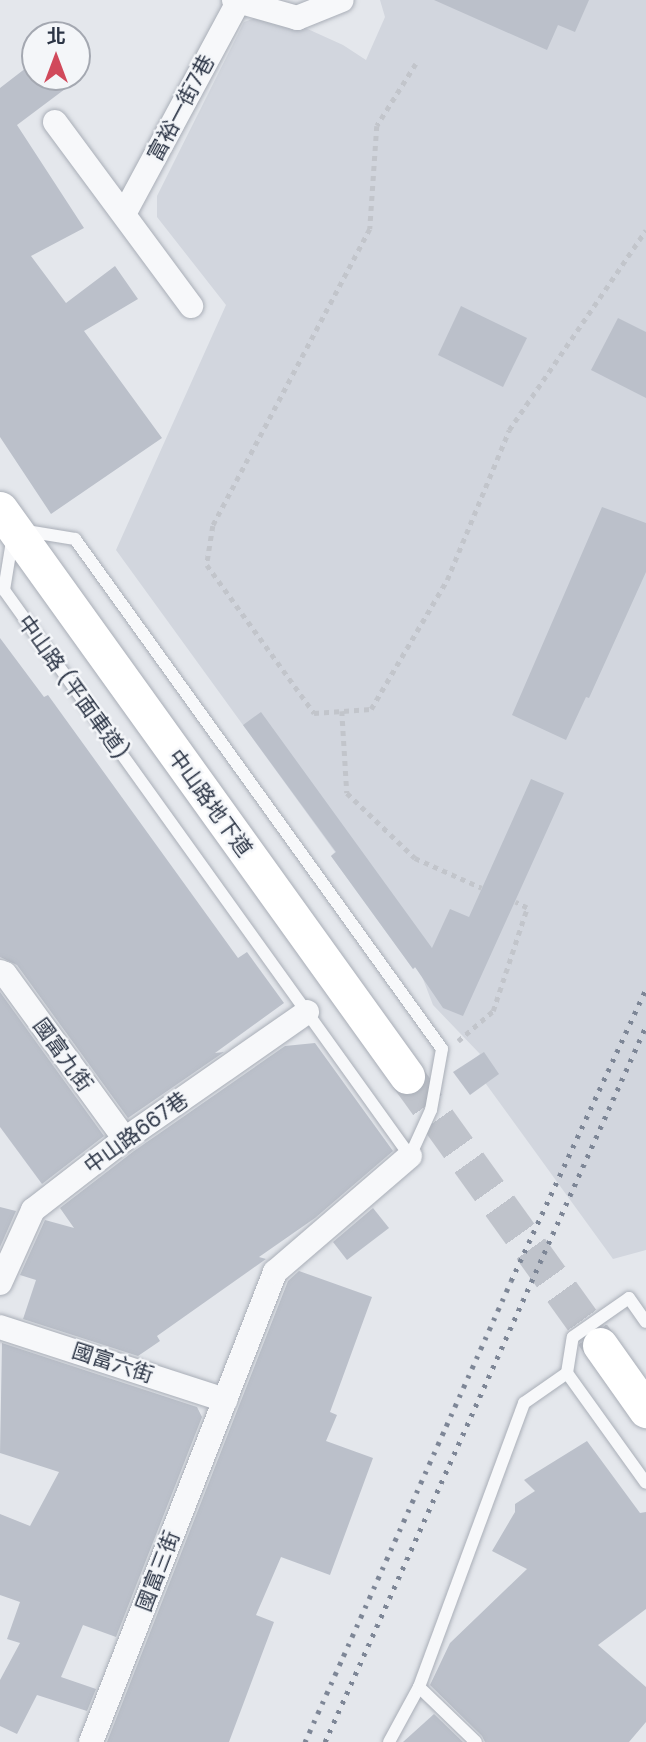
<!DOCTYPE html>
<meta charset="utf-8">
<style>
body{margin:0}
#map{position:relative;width:646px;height:1742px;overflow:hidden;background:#e4e7ec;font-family:Poppins,"Noto Sans TC",sans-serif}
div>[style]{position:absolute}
.built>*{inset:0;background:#d2d6de}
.building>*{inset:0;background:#bbc0ca}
.secondary-tunnel>*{height:35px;margin-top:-17.5px;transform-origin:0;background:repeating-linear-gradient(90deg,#bfc3cb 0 35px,transparent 0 53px)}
.path>*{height:4.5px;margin-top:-2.25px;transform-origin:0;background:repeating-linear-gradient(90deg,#c2c5cb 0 5px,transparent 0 10px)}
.roads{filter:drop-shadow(0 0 2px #a9aeb7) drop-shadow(0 0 2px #a9aeb7)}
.lane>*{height:12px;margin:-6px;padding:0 6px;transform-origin:6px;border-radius:6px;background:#f7f8fa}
.street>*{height:24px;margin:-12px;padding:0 12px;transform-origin:12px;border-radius:12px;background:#f7f8fa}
.secondary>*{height:35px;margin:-17.5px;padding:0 17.5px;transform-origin:17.5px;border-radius:17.5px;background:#fff}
.rail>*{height:5px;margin-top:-2.5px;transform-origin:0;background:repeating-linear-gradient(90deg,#7d8696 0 3.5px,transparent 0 10.5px)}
span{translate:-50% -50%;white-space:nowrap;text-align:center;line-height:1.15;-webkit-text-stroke:5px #f4f6f9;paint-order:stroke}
.street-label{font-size:21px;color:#2b3445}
.north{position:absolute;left:21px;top:21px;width:70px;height:70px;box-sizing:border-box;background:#f4f6f9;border:2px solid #a4a8b1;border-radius:50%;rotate:0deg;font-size:19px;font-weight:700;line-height:28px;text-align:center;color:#2b3445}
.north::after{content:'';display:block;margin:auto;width:24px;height:32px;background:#d1495b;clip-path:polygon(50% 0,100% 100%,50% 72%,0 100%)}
</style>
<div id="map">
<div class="built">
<div style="clip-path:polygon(380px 0,646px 0,646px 1250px,613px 1259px,470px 1062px,480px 1054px,433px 1005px,418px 966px,413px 969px,331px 856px,335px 852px,116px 550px,226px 305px,157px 217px,157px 196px,244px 22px,270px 12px,343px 45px,366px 60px,385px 17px)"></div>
</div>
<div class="building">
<div style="clip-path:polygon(434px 0,589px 0,575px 32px,558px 25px,547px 50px)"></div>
<div style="clip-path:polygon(35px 61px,35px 77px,81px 77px,17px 125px,84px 228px,31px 256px,66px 303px,115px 266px,138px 299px,84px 331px,162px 438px,51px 514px,0 437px,0 88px)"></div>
<div style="clip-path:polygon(461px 306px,527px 338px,503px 387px,438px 355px)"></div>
<div style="clip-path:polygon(618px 318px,646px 332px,646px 398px,591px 370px)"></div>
<div style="clip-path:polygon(602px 507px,646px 523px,646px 572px,589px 698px,586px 697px,566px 740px,512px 715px)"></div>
<div style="clip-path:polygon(0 638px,44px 697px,48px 695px,238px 958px,247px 952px,284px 1003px,215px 1053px,224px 1052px,128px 1118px,17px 965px,0 957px)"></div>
<div style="clip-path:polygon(261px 712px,432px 948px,450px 909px,469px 917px,531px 779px,564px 793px,463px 1016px,443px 1008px,415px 967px,413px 969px,331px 856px,336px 852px,243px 725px)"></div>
<div style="clip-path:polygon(0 992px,104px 1136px,42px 1184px,0 1127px)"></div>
<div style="clip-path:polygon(315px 1043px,393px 1151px,315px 1218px,259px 1257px,266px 1259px,157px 1336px,160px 1341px,138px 1356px,23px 1319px,36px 1280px,20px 1275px,45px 1220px,74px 1228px,60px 1208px,134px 1151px,285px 1046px)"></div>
<div style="clip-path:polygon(484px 1052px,499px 1074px,470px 1095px,453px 1072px)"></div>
<div style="clip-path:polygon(0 1207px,16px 1211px,0 1247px)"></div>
<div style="clip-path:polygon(373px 1208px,389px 1228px,347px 1260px,333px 1242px)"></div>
<div style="clip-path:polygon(299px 1271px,372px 1297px,330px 1412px,337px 1415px,326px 1441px,373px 1458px,330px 1575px,281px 1557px,256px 1615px,274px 1622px,229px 1742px,107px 1742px,288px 1281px)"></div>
<div style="clip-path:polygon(2px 1343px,197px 1407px,202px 1417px,116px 1637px,83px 1625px,61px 1677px,96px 1689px,87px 1711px,37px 1695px,17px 1734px,0 1726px,0 1680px,20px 1643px,7px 1639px,20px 1602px,0 1595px,0 1514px,30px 1526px,59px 1472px,0 1453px)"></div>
<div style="clip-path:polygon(587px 1441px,640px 1513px,646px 1512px,646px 1609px,598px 1645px,646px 1687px,646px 1722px,629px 1742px,485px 1742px,482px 1736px,430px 1685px,450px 1643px,527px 1569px,492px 1551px,515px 1512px,515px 1504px,535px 1491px,524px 1480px)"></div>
<div style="clip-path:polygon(434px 1714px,463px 1742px,403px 1742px)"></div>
</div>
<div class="secondary-tunnel">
<div style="left:407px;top:1076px;width:331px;rotate:54.3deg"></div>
</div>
<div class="path">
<div style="left:416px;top:64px;width:73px;rotate:122.2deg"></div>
<div style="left:377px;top:126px;width:103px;rotate:93.9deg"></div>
<div style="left:370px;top:229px;width:336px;rotate:117.9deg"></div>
<div style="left:213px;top:526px;width:39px;rotate:99deg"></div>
<div style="left:207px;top:565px;width:183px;rotate:54.1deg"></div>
<div style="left:314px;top:713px;width:57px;rotate:-4deg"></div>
<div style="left:371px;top:709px;width:150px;rotate:-59.5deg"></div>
<div style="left:447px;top:580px;width:162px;rotate:-67.5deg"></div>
<div style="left:509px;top:430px;width:242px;rotate:-55.6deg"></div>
<div style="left:342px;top:711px;width:82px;rotate:86.5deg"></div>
<div style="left:347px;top:793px;width:94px;rotate:43.7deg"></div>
<div style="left:415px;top:858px;width:73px;rotate:24.1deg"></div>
<div style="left:458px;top:1041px;width:46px;rotate:-40.6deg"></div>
<div style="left:493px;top:1011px;width:108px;rotate:-71.7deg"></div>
<div style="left:527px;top:908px;width:13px;rotate:-153deg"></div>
</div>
<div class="roads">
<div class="lane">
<div style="left:14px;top:529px;width:62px;rotate:9.3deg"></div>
<div style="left:75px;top:539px;width:628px;rotate:54.26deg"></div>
<div style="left:442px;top:1049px;width:62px;rotate:100.2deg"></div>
<div style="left:431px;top:1110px;width:51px;rotate:114.5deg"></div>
<div style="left:410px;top:1156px;width:697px;rotate:-125.65deg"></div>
<div style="left:4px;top:590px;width:62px;rotate:-80.7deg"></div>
<div style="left:567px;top:1373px;width:135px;rotate:54.3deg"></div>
<div style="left:567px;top:1373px;width:36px;rotate:-81deg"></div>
<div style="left:573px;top:1337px;width:68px;rotate:-34.9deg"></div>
<div style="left:629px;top:1298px;width:29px;rotate:55deg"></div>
<div style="left:419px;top:1687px;width:79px;rotate:44deg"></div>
<div style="left:389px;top:1742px;width:63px;rotate:-61.4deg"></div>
<div style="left:419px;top:1687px;width:303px;rotate:-69.7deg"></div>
<div style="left:524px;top:1403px;width:52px;rotate:-34.9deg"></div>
</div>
<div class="street">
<div style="left:234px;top:0;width:66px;rotate:15.9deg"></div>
<div style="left:297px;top:18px;width:48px;rotate:-21.8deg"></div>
<div style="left:55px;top:122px;width:229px;rotate:53.5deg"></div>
<div style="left:124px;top:214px;width:241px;rotate:-61.7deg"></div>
<div style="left:0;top:972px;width:5px;rotate:22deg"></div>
<div style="left:5px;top:974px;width:204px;rotate:54deg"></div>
<div style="left:0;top:1283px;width:80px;rotate:-65.7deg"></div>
<div style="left:33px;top:1210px;width:116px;rotate:-37.7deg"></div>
<div style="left:125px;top:1139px;width:222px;rotate:-34.9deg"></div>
<div style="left:0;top:1327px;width:237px;rotate:18deg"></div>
<div style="left:91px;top:1742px;width:505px;rotate:-68.62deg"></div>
<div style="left:275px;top:1272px;width:178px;rotate:-40.7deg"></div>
</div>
<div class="secondary">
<div style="left:0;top:509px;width:698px;rotate:54.33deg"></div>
<div style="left:600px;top:1345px;width:80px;rotate:54.7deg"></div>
</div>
</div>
<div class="rail">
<div style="left:305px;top:1742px;width:505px;rotate:-65.92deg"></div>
<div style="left:511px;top:1281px;width:322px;rotate:-65.2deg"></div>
<div style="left:325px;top:1742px;width:785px;rotate:-65.85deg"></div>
</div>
<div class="street-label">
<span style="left:181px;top:108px;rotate:-62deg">富裕一街7巷</span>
<span style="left:73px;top:687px;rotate:54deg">中山路 (平面車道)</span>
<span style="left:210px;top:803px;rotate:54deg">中山路地下道</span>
<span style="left:63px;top:1055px;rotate:54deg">國富九街</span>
<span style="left:136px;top:1133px;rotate:-36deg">中山路667巷</span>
<span style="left:113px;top:1363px;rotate:18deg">國富六街</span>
<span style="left:158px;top:1571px;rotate:-69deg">國富三街</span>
</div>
<div class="north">北</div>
</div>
